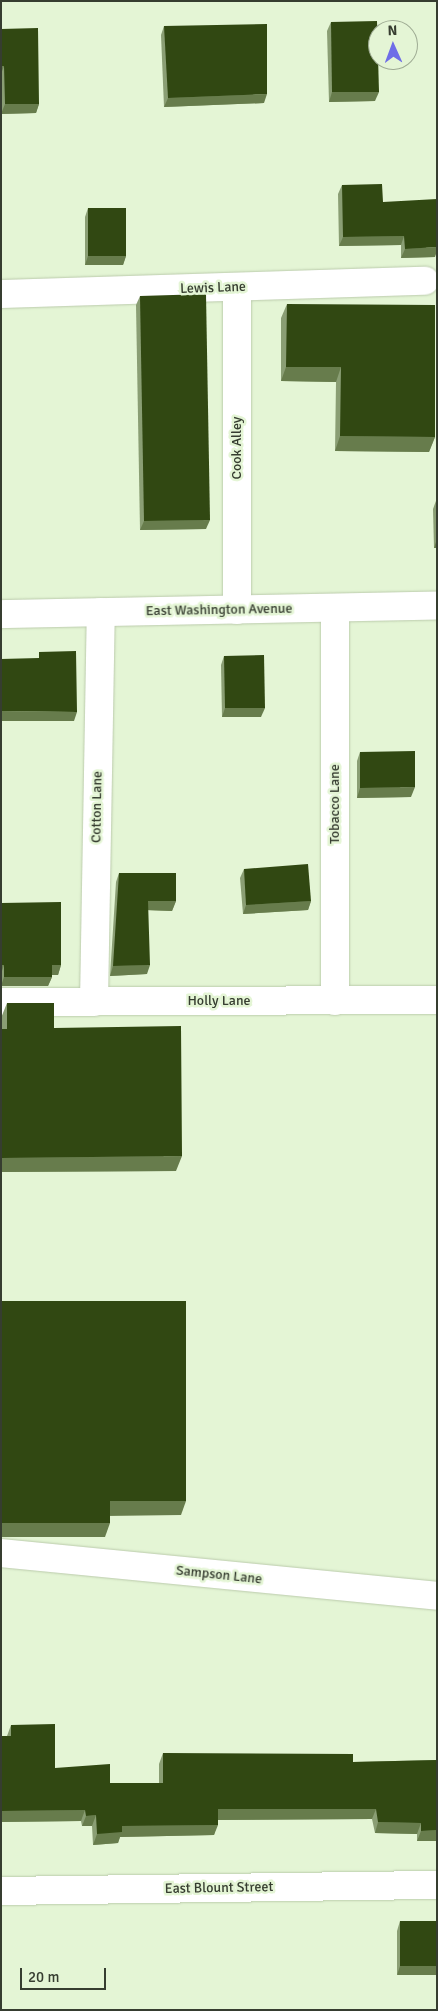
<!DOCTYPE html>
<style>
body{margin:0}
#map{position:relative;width:438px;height:2011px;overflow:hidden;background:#e4f5d5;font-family:Signika,sans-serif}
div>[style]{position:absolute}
.roads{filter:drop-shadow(0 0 1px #bbcbac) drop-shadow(0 0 1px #bbcbac)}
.minor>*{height:28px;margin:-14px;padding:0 14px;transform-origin:14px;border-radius:14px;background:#fff}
.wall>*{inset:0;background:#8a9e74}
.shaded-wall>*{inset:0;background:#677c4c}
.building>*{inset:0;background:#314812}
span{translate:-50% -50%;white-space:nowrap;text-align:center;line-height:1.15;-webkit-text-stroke:5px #e4f5d5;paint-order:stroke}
.street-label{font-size:14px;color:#363d30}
.frame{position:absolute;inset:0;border:2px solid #363d30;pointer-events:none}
.north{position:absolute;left:368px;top:20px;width:50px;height:50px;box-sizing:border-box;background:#e4f5d5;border:1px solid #9eab93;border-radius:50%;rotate:358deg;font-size:14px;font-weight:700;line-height:20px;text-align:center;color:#363d30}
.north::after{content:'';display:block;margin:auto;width:18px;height:22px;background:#6e6de7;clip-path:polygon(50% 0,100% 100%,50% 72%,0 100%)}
.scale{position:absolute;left:20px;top:1968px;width:86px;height:22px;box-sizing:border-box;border:2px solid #363d30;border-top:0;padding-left:6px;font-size:15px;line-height:18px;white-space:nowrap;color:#363d30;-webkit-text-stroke:4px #e4f5d5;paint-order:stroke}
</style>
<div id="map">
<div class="roads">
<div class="minor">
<div style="left:1px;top:294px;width:424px;rotate:-1.8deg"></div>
<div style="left:237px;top:610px;width:323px;rotate:-90deg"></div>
<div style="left:1px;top:614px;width:436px;rotate:-1.1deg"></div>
<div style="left:335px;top:1001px;width:393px;rotate:-90deg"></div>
<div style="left:1px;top:1002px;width:436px;rotate:-0.3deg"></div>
<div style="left:94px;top:1002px;width:390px;rotate:-89deg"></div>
<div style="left:1px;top:1553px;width:438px;rotate:5.6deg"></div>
<div style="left:1px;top:1891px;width:436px;rotate:-0.8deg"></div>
</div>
</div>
<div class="wall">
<div style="clip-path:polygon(331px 22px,375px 101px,329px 102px,327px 31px)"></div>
<div style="clip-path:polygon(164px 26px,264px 103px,164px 107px,161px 35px)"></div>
<div style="clip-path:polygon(1px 29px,39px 104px,36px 113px,1px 114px)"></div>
<div style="clip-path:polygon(342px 185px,383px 202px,435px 257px,401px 258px,401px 245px,339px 246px,338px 194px)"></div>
<div style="clip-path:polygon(88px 208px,126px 256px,123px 265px,85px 265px,85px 217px)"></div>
<div style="clip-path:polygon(140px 296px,206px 529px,140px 530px,136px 305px)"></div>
<div style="clip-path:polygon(287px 304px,435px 437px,429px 452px,335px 451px,336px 382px,281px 381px,281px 318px)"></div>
<div style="clip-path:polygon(437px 498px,437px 548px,434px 548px,433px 509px)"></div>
<div style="clip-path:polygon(224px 656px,261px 717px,222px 717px,221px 665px)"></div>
<div style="clip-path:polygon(360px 752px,411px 797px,357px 798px,357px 761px)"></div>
<div style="clip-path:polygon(244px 869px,311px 901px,308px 910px,243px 914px,240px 878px)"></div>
<div style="clip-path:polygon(119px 873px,176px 901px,172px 911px,148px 910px,147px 974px,110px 976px,116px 882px)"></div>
<div style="clip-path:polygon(1px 903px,61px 965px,58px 975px,52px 975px,52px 977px,48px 986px,1px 986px)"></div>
<div style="clip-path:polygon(7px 1003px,54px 1028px,176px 1171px,1px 1172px,1px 1018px)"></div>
<div style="clip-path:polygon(11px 1725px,55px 1768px,110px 1783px,159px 1783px,159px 1764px,163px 1753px,353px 1762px,437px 1760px,437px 1841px,417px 1841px,417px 1834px,375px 1833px,372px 1819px,218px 1820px,214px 1835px,120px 1837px,118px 1843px,93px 1845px,92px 1826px,82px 1826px,81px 1821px,1px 1822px,1px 1736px,7px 1736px)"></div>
<div style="clip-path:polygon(400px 1921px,437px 1921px,397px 1975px,397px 1931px)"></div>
</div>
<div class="shaded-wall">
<div style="clip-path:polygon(1px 66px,4px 66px,1px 74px)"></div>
<div style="clip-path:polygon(332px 92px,379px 92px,375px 101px,329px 102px)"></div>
<div style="clip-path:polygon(267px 94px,264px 103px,164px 107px,168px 98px)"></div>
<div style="clip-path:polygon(5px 104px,39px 104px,36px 113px,1px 114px)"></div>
<div style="clip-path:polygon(404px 236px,401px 245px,339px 246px,343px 237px)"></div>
<div style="clip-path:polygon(437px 247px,437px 251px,435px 257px,401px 258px,405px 249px)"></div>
<div style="clip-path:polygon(88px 256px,126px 256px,123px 265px,85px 265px)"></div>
<div style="clip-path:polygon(286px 367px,341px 367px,336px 382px,281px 381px)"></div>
<div style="clip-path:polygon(340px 436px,435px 437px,429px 452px,335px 451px)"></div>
<div style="clip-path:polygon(210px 520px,206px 529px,140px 530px,144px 521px)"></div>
<div style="clip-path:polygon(437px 539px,437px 548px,434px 548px)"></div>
<div style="clip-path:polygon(225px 708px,265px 708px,261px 717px,222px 717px)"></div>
<div style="clip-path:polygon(1px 711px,77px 712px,74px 721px,1px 721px)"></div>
<div style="clip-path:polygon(415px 787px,411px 797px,357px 798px,360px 788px)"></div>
<div style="clip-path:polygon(148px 901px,176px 901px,172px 911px,144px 910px)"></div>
<div style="clip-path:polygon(311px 901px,308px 910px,243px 914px,246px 905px)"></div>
<div style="clip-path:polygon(1px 965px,4px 965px,1px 974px)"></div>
<div style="clip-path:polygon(52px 965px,61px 965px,58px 975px,48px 975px)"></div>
<div style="clip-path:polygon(150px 965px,147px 974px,110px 976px,113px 966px)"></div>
<div style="clip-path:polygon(4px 977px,52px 977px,48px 986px,1px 986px)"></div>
<div style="clip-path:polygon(182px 1156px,176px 1171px,1px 1172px,1px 1158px)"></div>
<div style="clip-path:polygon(110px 1501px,186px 1501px,181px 1515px,105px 1516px)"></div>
<div style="clip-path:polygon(1px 1523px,110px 1523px,105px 1537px,1px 1537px)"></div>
<div style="clip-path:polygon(218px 1809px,376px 1809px,372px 1819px,214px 1820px)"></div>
<div style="clip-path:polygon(85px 1810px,81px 1821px,1px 1822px,1px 1811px)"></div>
<div style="clip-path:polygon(96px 1815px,92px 1826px,82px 1826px,86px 1816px)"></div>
<div style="clip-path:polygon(378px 1822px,421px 1823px,417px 1834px,375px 1833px)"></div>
<div style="clip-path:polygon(218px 1825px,214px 1835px,120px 1837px,118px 1843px,93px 1845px,97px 1834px,122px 1826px)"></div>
<div style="clip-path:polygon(437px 1830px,437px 1841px,417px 1841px,421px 1831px)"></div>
<div style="clip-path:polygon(400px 1966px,437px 1966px,437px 1975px,397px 1975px)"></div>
</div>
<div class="building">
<div style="clip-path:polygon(377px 21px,379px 92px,332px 92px,331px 22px)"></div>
<div style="clip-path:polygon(267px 24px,267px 94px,168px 98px,164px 26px)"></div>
<div style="clip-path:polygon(38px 28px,39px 104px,5px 104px,4px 66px,1px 66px,1px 29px)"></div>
<div style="clip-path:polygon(382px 184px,383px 202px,437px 199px,437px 247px,405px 249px,404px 236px,343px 237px,342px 185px)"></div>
<div style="clip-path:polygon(88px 208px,126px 208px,126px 256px,88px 256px)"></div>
<div style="clip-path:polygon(206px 294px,210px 520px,144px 521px,140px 296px)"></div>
<div style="clip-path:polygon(287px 304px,435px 305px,435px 437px,340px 436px,341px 367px,286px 367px)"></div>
<div style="clip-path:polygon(76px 651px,77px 712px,1px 711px,1px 659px,39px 658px,39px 652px)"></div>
<div style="clip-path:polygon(264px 655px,265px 708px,225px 708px,224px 656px)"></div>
<div style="clip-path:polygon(415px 751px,415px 787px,360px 788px,360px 752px)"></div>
<div style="clip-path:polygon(308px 864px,311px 901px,246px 905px,244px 869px)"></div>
<div style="clip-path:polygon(119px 873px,176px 873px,176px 901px,148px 901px,150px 965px,113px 966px)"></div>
<div style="clip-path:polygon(61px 902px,61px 965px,52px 965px,52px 977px,4px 977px,4px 965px,1px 965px,1px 903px)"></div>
<div style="clip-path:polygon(7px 1003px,54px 1003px,54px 1028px,181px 1026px,182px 1156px,1px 1158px,1px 1029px,7px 1029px)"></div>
<div style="clip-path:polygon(1px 1301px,186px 1301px,186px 1501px,110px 1501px,110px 1523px,1px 1523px)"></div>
<div style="clip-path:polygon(55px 1724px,55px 1768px,110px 1764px,110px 1783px,163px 1783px,163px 1753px,353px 1754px,353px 1762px,437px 1760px,437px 1830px,421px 1831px,421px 1823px,378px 1822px,376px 1809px,218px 1809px,218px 1825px,122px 1826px,122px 1832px,97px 1834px,96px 1815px,86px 1816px,85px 1810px,1px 1811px,1px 1736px,11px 1736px,11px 1725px)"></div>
<div style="clip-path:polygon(400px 1921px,437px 1921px,437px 1966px,400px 1966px)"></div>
</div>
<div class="street-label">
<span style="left:213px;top:288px;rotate:-2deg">Lewis Lane</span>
<span style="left:237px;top:448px;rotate:-90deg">Cook Alley</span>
<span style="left:219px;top:610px;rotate:-1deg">East Washington Avenue</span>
<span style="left:335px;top:804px;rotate:-90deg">Tobacco Lane</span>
<span style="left:97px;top:807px;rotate:-89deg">Cotton Lane</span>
<span style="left:219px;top:1001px">Holly Lane</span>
<span style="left:219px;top:1575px;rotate:6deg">Sampson Lane</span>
<span style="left:219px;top:1888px;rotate:-1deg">East Blount Street</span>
</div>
<div class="frame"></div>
<div class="north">N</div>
<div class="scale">20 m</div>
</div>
